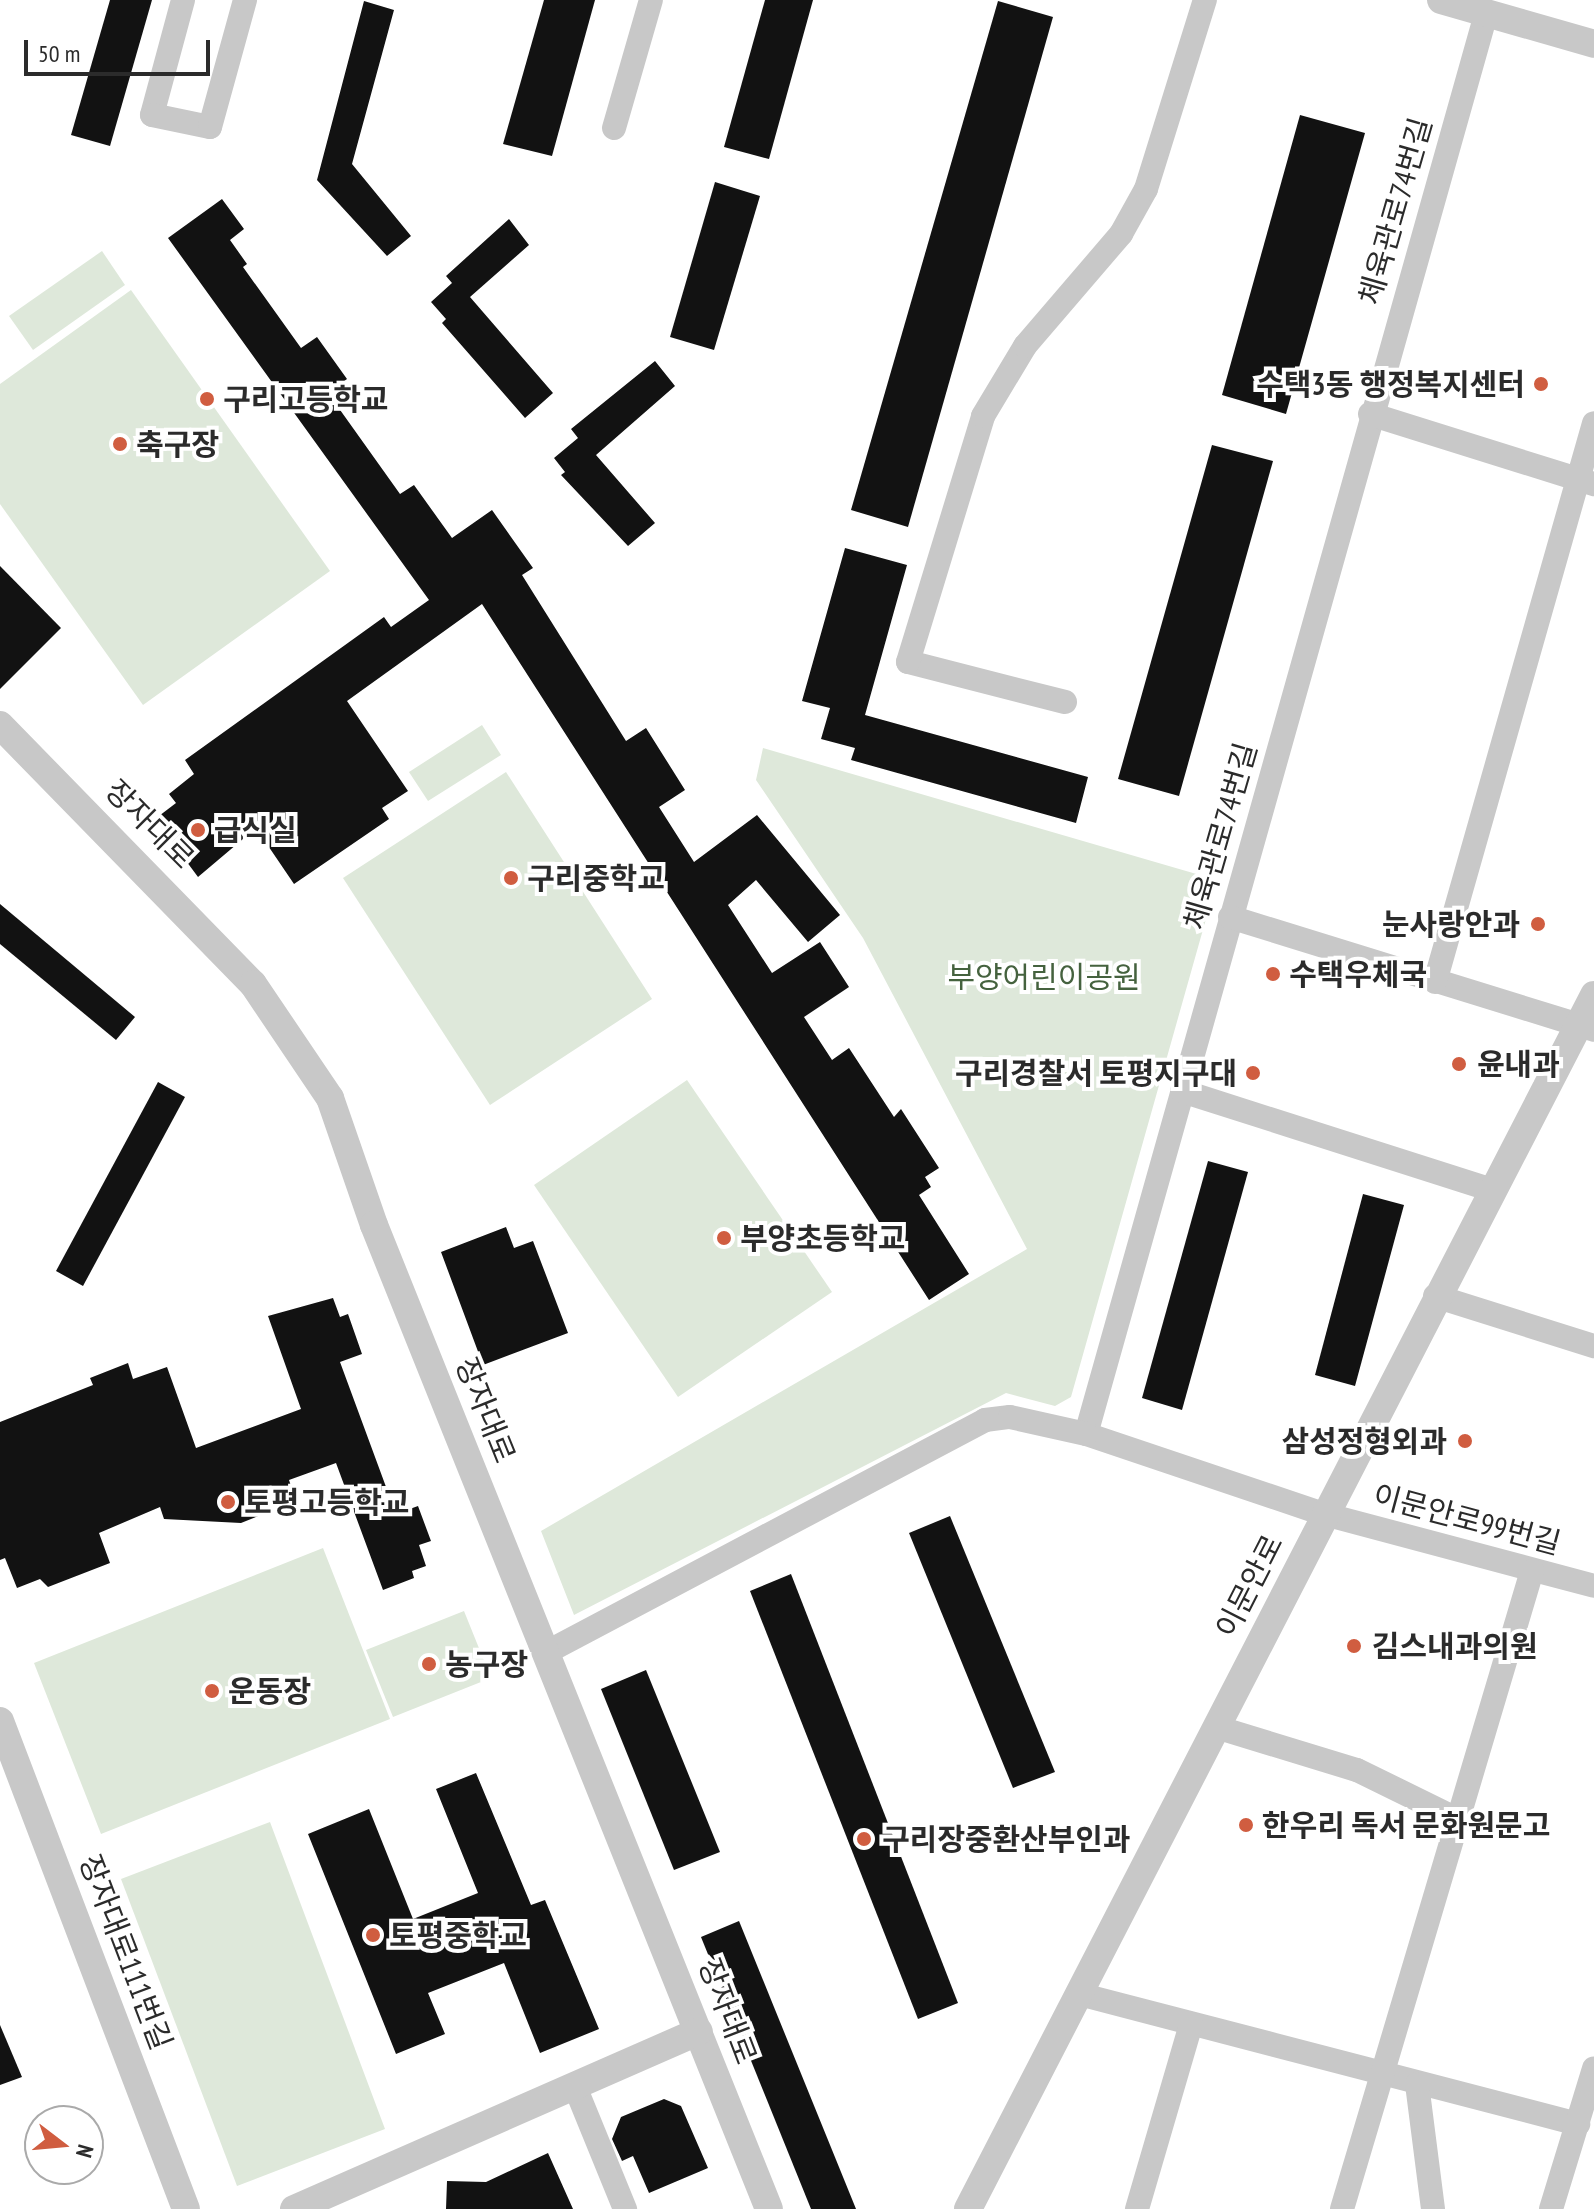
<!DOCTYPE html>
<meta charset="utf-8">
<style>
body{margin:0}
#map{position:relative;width:1594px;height:2209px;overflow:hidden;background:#fff;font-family:"PT Sans Narrow","Noto Sans KR",sans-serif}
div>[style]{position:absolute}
.green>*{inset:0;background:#dee8da}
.building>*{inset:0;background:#121212}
.minor>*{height:24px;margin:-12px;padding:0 12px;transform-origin:12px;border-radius:12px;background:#c8c8c8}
.tertiary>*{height:28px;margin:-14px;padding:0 14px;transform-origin:14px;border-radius:14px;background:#c8c8c8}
.dots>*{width:22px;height:22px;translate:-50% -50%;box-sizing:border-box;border:4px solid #fff;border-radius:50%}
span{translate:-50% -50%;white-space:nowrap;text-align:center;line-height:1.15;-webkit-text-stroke:8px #fff;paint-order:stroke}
.street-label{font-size:30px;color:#2b2b2b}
.poi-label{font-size:30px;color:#2b2b2b;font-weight:700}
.right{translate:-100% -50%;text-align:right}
.left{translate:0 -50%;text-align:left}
.park-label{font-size:30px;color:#45623e}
.north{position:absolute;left:24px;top:2105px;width:80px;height:80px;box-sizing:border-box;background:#fff;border:2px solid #aaa;border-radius:50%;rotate:106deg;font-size:22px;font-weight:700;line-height:32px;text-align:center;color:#2b2b2b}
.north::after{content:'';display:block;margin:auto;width:28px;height:36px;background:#d05d40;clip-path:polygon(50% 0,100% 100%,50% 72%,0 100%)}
.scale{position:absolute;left:24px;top:40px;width:186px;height:36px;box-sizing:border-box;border:4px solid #2b2b2b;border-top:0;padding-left:10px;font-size:24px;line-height:28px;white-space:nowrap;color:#2b2b2b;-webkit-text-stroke:6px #fff;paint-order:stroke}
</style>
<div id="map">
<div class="green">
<div style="clip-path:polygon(102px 251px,125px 285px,33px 350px,9px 316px)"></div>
<div style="clip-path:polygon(131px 290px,330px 571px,143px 705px,0 504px,0 384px)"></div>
<div style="clip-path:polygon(482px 725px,501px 755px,428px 801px,409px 772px)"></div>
<div style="clip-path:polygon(763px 748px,1217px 880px,1071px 1397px,1055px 1406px,1006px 1393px,574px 1615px,541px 1531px,1027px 1249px,863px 938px,756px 780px)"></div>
<div style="clip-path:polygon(506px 772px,652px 999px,490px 1105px,343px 878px)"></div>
<div style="clip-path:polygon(687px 1080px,832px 1292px,678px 1397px,534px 1185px)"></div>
<div style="clip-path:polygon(323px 1548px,390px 1719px,101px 1834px,34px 1663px)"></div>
<div style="clip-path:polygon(464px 1611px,491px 1678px,393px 1717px,366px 1650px)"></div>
<div style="clip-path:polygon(270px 1822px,385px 2129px,237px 2186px,121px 1879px)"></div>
</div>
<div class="building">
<div style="clip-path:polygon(110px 0,152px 0,110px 146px,71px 135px)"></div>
<div style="clip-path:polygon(544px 0,595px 0,552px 156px,503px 144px)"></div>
<div style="clip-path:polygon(765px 0,813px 0,769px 159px,724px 147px)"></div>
<div style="clip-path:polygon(364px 1px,394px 10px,352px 164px,411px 236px,387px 256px,317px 180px)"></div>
<div style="clip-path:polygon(998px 1px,1053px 17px,908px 527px,851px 510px)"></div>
<div style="clip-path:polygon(1300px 115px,1365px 133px,1286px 414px,1222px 395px)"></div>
<div style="clip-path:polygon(715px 182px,760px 196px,714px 350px,670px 337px)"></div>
<div style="clip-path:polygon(222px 199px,244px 229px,230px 240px,247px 264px,243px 267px,301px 348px,317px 337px,347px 379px,328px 393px,400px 494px,414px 485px,452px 538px,492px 510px,533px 568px,522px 575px,626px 741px,646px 728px,685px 790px,659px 807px,694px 862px,757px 815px,840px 915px,808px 942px,756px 880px,728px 905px,772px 973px,820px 942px,849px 987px,804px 1017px,832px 1060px,849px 1048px,894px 1117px,901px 1109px,939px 1168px,925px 1177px,931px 1187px,919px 1195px,969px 1274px,929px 1300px,482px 604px,347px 701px,408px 791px,382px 808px,389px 819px,294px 884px,256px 828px,198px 877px,155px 819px,176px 803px,169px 794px,194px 774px,185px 760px,384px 617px,391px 627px,429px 600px,168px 238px)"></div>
<div style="clip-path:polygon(509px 219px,529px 245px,470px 297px,553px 393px,525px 418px,442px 323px,446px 319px,431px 302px,452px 283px,446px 276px)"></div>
<div style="clip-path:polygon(655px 361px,675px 386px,596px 455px,655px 523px,628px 546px,561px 475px,565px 472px,554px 458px,578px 438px,571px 429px)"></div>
<div style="clip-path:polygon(1212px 445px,1273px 461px,1179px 796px,1118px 779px)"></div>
<div style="clip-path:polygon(845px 548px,907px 565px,865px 715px,1088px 777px,1076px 823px,851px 760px,855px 748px,821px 739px,830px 708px,802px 701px)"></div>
<div style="clip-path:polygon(0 566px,61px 628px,0 689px)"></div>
<div style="clip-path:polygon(0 904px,135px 1017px,116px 1040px,0 944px)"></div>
<div style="clip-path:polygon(158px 1082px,185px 1097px,83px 1286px,56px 1271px)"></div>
<div style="clip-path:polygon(1208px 1161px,1248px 1172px,1182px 1410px,1142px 1398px)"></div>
<div style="clip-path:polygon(1363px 1194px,1404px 1205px,1355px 1386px,1315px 1375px)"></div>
<div style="clip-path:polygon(506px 1227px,514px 1248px,533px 1241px,568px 1333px,483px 1365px,441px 1252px)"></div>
<div style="clip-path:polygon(333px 1298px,340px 1317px,348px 1314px,362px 1354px,340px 1362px,396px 1514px,418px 1506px,431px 1541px,419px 1545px,426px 1566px,412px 1571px,414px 1578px,383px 1590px,336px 1463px,289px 1480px,296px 1501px,241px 1523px,164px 1519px,160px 1507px,99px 1533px,110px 1563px,48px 1587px,40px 1579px,17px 1588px,5px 1558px,0 1560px,0 1422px,93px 1385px,90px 1378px,128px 1363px,133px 1379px,167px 1367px,196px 1448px,301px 1409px,268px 1316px)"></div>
<div style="clip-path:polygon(950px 1516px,1055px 1772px,1013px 1788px,909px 1533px)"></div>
<div style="clip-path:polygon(791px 1574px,958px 2003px,918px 2019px,750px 1591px)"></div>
<div style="clip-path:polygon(646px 1670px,720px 1852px,674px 1870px,601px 1689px)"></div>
<div style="clip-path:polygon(476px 1773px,531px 1905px,545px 1900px,599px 2029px,540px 2053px,504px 1963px,428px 1993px,445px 2034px,396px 2054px,308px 1834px,369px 1809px,413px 1919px,478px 1893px,436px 1789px)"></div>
<div style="clip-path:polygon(739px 1921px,856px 2209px,811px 2209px,701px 1937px)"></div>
<div style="clip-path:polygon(0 2025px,22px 2077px,0 2085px)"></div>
<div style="clip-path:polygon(664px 2099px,681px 2106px,708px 2168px,649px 2193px,633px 2156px,622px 2161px,612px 2139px,621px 2117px)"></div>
<div style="clip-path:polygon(548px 2153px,573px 2209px,446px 2209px,447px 2181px,486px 2182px)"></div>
</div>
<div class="minor">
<div style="left:183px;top:0;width:119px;rotate:105.1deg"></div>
<div style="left:152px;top:115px;width:59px;rotate:11.7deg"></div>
<div style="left:210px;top:127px;width:132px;rotate:-74.6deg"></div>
<div style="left:1486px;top:14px;width:1475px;rotate:105.73deg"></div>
<div style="left:1086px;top:1434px;width:251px;rotate:18.6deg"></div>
<div style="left:1324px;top:1514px;width:279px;rotate:14.9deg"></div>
<div style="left:614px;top:128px;width:133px;rotate:-73.9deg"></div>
<div style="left:1370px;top:414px;width:235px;rotate:17.4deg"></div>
<div style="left:1065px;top:702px;width:162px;rotate:-165.7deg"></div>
<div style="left:908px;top:662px;width:257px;rotate:-73deg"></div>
<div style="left:983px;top:416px;width:82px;rotate:-59deg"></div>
<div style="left:1025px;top:346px;width:148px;rotate:-49.4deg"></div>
<div style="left:1121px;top:234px;width:51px;rotate:-60.9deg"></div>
<div style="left:1146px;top:189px;width:198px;rotate:-72.7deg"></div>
<div style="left:1230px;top:917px;width:381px;rotate:17.2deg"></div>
<div style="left:1435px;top:982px;width:581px;rotate:-74.12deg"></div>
<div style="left:1182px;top:1091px;width:323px;rotate:17.7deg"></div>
<div style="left:1435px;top:1296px;width:167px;rotate:17.5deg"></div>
<div style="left:549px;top:1651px;width:493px;rotate:-27.9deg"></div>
<div style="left:985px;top:1420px;width:25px;rotate:-7deg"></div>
<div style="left:1010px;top:1417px;width:78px;rotate:12.6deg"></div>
<div style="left:1216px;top:1727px;width:147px;rotate:17deg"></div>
<div style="left:1357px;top:1770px;width:114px;rotate:26.1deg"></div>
<div style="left:1079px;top:1994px;width:516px;rotate:14.6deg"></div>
<div style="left:1417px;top:2084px;width:126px;rotate:82.7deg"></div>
<div style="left:576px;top:2089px;width:130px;rotate:67.8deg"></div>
<div style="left:1137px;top:2209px;width:193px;rotate:-73.7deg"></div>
<div style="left:1342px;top:2209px;width:666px;rotate:-73.42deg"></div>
<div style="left:1551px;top:2209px;width:147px;rotate:-73deg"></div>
</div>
<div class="tertiary">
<div style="left:1441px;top:0;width:159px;rotate:16deg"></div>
<div style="left:0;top:725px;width:362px;rotate:45.7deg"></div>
<div style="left:253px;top:984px;width:138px;rotate:56deg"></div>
<div style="left:330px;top:1098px;width:134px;rotate:70.9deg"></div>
<div style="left:374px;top:1225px;width:1060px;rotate:68.13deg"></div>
<div style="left:0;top:1721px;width:522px;rotate:69.14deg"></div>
<div style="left:294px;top:2209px;width:442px;rotate:-23.7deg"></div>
<div style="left:968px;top:2209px;width:1366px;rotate:-62.72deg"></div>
</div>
<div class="dots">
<div style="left:1541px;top:384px;background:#d05d40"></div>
<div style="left:207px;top:399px;background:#d05d40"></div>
<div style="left:120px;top:444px;background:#d05d40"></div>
<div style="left:198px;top:830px;background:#d05d40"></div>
<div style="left:511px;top:878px;background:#d05d40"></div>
<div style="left:1538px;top:924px;background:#d05d40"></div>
<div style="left:1273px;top:974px;background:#d05d40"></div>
<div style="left:1459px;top:1064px;background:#d05d40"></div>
<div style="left:1253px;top:1073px;background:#d05d40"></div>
<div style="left:724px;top:1238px;background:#d05d40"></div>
<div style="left:1465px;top:1441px;background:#d05d40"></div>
<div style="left:228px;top:1502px;background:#d05d40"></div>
<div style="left:1354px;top:1646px;background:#d05d40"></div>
<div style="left:429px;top:1664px;background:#d05d40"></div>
<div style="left:212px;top:1691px;background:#d05d40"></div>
<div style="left:1246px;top:1825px;background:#d05d40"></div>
<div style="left:864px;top:1839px;background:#d05d40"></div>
<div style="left:373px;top:1935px;background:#d05d40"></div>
</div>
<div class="street-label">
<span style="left:1395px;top:211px;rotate:-74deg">체육관로74번길</span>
<span style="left:150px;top:824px;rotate:45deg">장자대로</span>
<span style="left:1220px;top:836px;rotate:-74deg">체육관로74번길</span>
<span style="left:486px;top:1410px;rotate:68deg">장자대로</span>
<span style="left:1467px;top:1519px;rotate:15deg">이문안로99번길</span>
<span style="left:1249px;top:1586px;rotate:-63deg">이문안로</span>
<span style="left:126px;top:1952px;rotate:69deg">장자대로111번길</span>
<span style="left:728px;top:2011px;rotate:69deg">장자대로</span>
</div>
<div class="poi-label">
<span class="right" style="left:1525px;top:384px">수택3동 행정복지센터</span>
<span class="left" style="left:223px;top:399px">구리고등학교</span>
<span class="left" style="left:136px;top:444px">축구장</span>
<span class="left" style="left:214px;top:830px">급식실</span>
<span class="left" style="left:527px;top:878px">구리중학교</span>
<span class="right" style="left:1520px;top:924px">눈사랑안과</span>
<span class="left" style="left:1289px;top:974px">수택우체국</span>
<span class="left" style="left:1477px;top:1064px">윤내과</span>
<span class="right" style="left:1237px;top:1073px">구리경찰서 토평지구대</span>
<span class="left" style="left:740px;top:1238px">부양초등학교</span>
<span class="right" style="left:1447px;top:1441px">삼성정형외과</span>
<span class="left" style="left:244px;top:1502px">토평고등학교</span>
<span class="left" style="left:1372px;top:1646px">김스내과의원</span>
<span class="left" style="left:445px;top:1664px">농구장</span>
<span class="left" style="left:228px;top:1691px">운동장</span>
<span class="left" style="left:1262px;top:1825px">한우리 독서 문화원문고</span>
<span class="left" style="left:882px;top:1839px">구리장중환산부인과</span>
<span class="left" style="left:389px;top:1935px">토평중학교</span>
</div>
<div class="park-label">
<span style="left:1044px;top:977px">부양어린이공원</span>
</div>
<div class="north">N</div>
<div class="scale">50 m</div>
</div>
